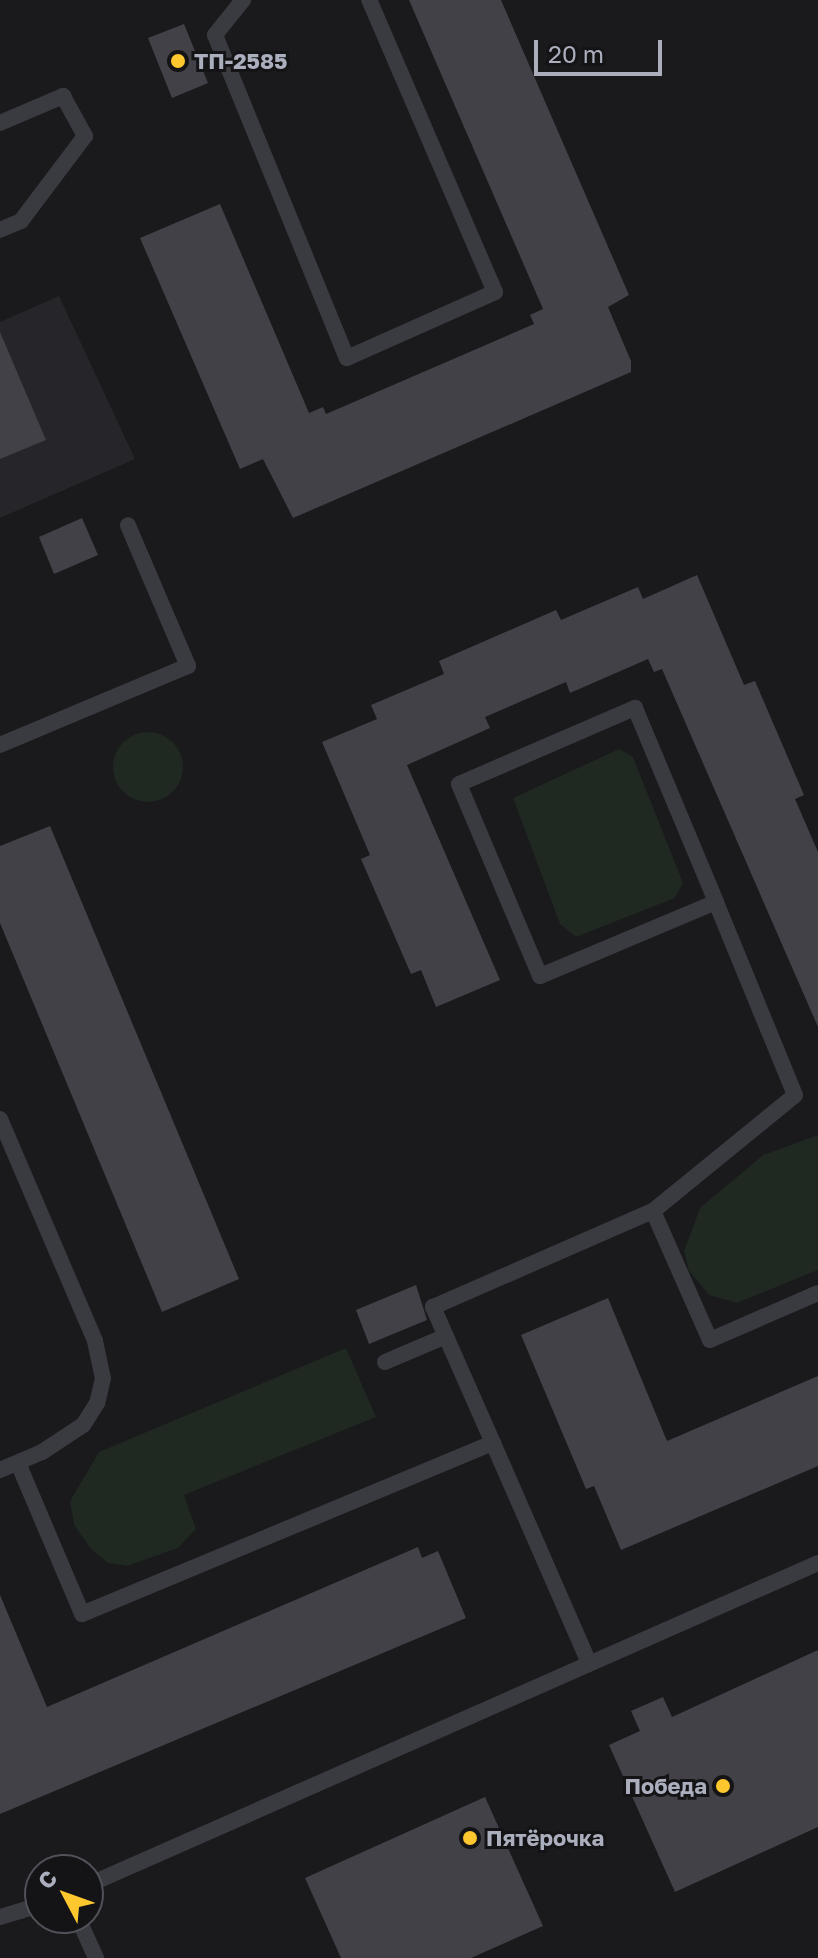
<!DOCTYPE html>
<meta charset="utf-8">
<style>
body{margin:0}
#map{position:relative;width:818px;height:1958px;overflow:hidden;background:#1a191c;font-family:"Golos Text",sans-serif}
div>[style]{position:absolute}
.built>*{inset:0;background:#262529}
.green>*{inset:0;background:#1f2821}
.round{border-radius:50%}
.building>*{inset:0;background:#414147}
.lane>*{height:16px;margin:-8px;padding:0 8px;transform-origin:8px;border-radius:8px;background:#3a3b41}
.dots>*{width:22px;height:22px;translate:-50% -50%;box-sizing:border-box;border:4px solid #141417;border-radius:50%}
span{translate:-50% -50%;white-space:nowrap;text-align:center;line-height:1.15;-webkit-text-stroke:6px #141417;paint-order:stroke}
.poi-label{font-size:22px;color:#abafbd;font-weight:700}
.left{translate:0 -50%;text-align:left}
.right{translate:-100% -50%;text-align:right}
.north{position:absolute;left:24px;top:1854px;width:80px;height:80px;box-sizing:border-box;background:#141417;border:2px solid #505259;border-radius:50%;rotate:311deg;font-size:22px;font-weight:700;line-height:32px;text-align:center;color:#abafbd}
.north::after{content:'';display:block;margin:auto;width:28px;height:36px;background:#ffc72e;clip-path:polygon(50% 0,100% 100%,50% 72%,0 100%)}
.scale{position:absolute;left:534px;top:40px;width:128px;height:36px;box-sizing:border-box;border:4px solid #abafbd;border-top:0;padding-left:10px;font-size:24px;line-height:28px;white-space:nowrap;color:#abafbd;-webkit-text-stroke:6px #141417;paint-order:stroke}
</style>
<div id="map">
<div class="built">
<div style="clip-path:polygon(59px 296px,135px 459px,0 518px,0 322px)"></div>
</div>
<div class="green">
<div class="round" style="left:113px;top:732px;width:70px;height:70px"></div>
<div style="clip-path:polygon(619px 749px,633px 757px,683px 883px,675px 898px,576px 937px,560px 924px,513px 798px)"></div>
<div style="clip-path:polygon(818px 1135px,818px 1270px,737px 1303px,709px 1295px,689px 1271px,684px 1251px,700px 1208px,763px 1155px)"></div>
<div style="clip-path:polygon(346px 1348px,376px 1417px,184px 1495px,196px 1529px,178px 1548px,127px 1566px,108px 1563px,91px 1549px,74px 1525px,70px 1501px,99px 1452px)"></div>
</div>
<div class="building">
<div style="clip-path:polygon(409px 0,501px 0,629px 295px,608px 307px,631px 361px,631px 372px,293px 518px,263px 459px,240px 469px,140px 238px,220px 204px,309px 413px,323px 407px,326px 414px,534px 324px,530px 315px,543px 309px)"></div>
<div style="clip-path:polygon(184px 24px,208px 83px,172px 98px,148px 38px)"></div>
<div style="clip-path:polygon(0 332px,46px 440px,0 459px)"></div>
<div style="clip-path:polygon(82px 518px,98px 555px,54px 574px,39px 537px)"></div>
<div style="clip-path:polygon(697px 575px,744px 685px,755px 681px,804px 795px,795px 799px,818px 852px,818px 1027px,662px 669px,654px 672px,648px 659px,570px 693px,566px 682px,485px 717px,490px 728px,407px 765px,500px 980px,436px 1007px,421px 970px,411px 974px,361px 859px,370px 855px,322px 742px,377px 719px,371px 705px,444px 674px,439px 661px,556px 610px,561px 620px,638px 587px,643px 599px)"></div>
<div style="clip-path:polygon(50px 826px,239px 1279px,162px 1312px,0 923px,0 846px)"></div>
<div style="clip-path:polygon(416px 1285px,427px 1320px,369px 1344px,356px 1310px)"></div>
<div style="clip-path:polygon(608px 1298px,667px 1441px,818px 1376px,818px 1466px,621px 1550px,594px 1486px,586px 1489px,521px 1335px)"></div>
<div style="clip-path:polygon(418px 1547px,422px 1558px,438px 1551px,466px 1618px,0 1814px,0 1595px,47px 1707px)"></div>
<div style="clip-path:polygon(818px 1650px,818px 1827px,675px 1892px,609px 1745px,640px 1731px,631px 1711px,663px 1697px,672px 1717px)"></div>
<div style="clip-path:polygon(485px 1797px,543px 1926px,471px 1958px,341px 1958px,305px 1878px)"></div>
</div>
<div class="lane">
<div style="left:243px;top:0;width:45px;rotate:128.7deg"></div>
<div style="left:215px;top:35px;width:349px;rotate:67.8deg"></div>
<div style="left:347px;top:358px;width:162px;rotate:-24deg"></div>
<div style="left:495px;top:292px;width:318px;rotate:-113.3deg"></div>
<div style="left:0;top:123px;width:69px;rotate:-23.2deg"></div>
<div style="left:63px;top:96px;width:46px;rotate:61.2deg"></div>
<div style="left:85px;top:136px;width:106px;rotate:127deg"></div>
<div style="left:21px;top:221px;width:23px;rotate:157deg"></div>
<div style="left:0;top:745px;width:204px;rotate:-22.8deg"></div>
<div style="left:188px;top:666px;width:153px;rotate:-113.1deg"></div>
<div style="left:0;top:1119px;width:241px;rotate:66.8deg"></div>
<div style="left:95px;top:1341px;width:38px;rotate:78deg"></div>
<div style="left:103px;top:1378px;width:26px;rotate:103deg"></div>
<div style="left:97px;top:1403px;width:26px;rotate:122deg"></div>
<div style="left:83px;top:1425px;width:49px;rotate:146.6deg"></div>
<div style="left:42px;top:1452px;width:46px;rotate:156.8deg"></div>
<div style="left:653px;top:1211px;width:141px;rotate:66.2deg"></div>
<div style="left:710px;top:1340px;width:118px;rotate:-23.5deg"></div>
<div style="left:385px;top:1362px;width:66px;rotate:-23.1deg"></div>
<div style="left:493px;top:1443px;width:149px;rotate:-113.8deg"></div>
<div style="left:433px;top:1307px;width:240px;rotate:-23.6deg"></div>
<div style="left:653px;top:1211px;width:183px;rotate:-39.2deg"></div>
<div style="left:795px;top:1095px;width:209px;rotate:-112.3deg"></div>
<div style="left:716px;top:902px;width:191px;rotate:157.2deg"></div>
<div style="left:540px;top:976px;width:208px;rotate:-112.9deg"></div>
<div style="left:459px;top:784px;width:192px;rotate:-23.4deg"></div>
<div style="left:635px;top:708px;width:210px;rotate:67.3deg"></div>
<div style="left:18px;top:1463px;width:164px;rotate:67deg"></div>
<div style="left:82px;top:1614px;width:445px;rotate:-22.6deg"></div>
<div style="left:493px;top:1443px;width:240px;rotate:66.4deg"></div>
<div style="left:88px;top:1885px;width:798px;rotate:-23.8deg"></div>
<div style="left:0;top:1917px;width:42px;rotate:-16.7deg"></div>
<div style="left:78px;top:1918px;width:44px;rotate:65.8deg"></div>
</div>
<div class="dots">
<div style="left:178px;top:61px;background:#ffc72e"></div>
<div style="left:723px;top:1786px;background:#ffc72e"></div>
<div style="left:470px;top:1838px;background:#ffc72e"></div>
</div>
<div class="poi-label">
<span class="left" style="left:194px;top:61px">ТП-2585</span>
<span class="right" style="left:707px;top:1786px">Победа</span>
<span class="left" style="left:486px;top:1838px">Пятёрочка</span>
</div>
<div class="north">С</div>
<div class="scale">20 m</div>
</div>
